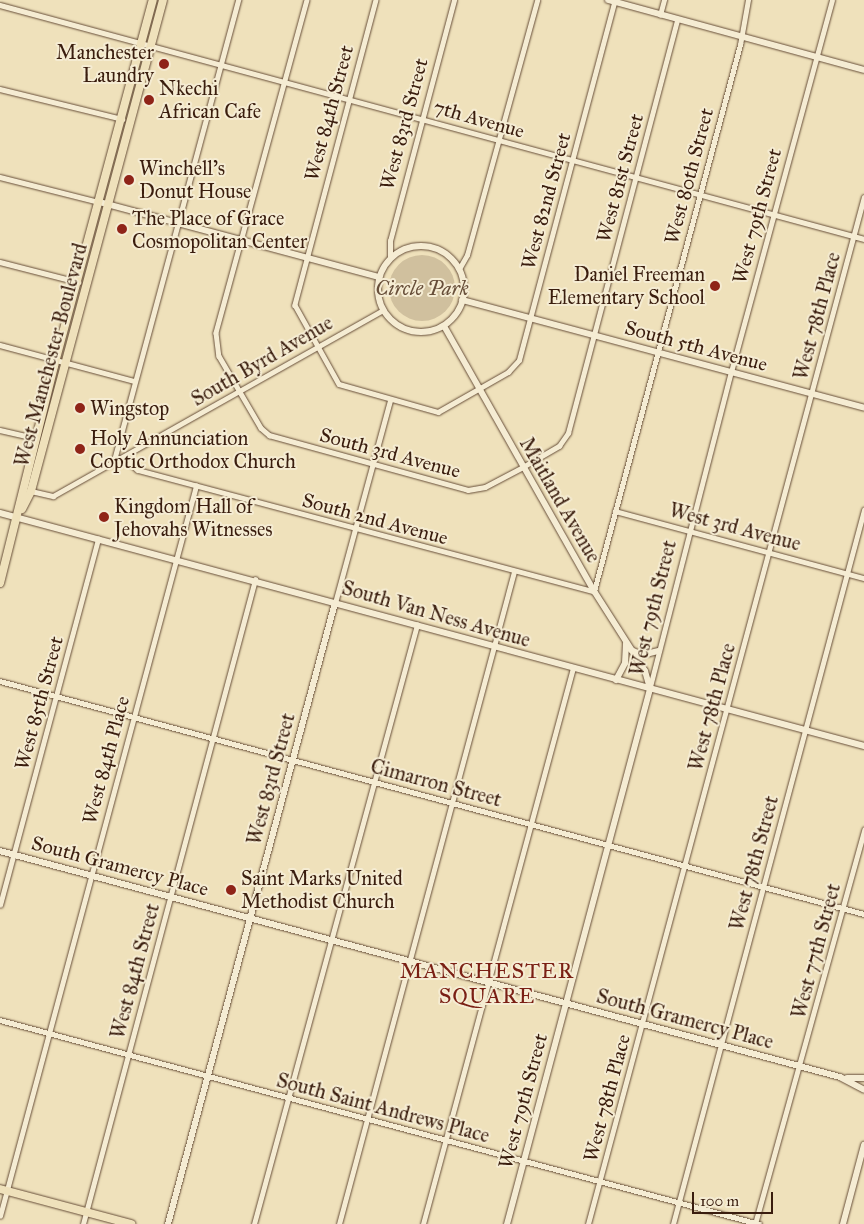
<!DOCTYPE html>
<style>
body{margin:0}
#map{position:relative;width:864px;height:1224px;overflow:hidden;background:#efe1bb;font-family:"IM FELL Great Primer",serif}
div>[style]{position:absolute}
.green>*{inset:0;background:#d0c09e}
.round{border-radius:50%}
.roads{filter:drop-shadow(0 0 1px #674e39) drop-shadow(0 0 1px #674e39)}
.street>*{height:4.5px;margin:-2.25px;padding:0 2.25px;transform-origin:2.25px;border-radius:2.25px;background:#f5ecd3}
.secondary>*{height:6px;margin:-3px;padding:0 3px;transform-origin:3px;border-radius:3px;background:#f5ecd3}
.secondary>.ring{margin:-3px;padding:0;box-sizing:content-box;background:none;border:6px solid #f5ecd3;border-radius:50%}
.primary>*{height:8px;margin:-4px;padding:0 4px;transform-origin:4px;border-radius:4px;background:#efe1bb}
.dots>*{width:14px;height:14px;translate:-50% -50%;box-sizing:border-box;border:2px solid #f5ecd3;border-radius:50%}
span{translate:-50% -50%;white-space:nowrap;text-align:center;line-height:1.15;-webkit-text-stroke:4px #f5ecd3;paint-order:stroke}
.poi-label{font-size:20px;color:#3a1d0e}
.right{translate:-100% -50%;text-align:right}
.left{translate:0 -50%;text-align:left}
.street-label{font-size:20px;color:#3a1d0e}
.park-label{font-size:20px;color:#674e39;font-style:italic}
.quarter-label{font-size:22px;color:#7a1f14;letter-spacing:1px}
.scale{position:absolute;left:692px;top:1192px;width:81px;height:22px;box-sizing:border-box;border:2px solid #3a1d0e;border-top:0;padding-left:6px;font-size:15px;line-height:18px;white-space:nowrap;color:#3a1d0e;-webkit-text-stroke:4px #f5ecd3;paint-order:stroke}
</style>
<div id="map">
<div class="green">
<div class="round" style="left:389px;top:255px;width:66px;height:66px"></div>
</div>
<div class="roads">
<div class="street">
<div style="left:307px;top:0;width:345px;rotate:105.3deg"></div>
<div style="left:216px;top:333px;width:23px;rotate:83deg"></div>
<div style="left:219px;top:356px;width:83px;rotate:59.7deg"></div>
<div style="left:261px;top:428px;width:11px;rotate:41deg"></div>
<div style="left:269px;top:435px;width:206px;rotate:15.4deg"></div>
<div style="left:468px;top:490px;width:17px;rotate:-10deg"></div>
<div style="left:485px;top:487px;width:43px;rotate:-27.8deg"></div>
<div style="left:523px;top:467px;width:42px;rotate:-30.3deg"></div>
<div style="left:559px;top:446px;width:16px;rotate:-55deg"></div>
<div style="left:568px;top:433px;width:427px;rotate:-75.2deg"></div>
<div style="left:376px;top:0;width:316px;rotate:104.9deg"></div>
<div style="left:295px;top:305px;width:90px;rotate:60.9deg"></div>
<div style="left:339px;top:384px;width:103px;rotate:15.8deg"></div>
<div style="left:438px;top:412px;width:81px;rotate:-29.7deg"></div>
<div style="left:508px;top:372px;width:16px;rotate:-47deg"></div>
<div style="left:519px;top:360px;width:370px;rotate:-75.1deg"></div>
<div style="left:0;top:5px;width:895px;rotate:15.15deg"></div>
<div style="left:660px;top:15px;width:16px;rotate:-75deg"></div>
<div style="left:0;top:89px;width:126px;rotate:13.8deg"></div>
<div style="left:0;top:177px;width:102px;rotate:14.2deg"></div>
<div style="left:390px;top:258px;width:17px;rotate:-90deg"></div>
<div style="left:390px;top:241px;width:249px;rotate:-75.1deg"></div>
<div style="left:0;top:262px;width:81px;rotate:14.4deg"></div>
<div style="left:459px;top:269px;width:16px;rotate:-60deg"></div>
<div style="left:467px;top:255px;width:264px;rotate:-74.6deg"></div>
<div style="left:0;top:345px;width:139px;rotate:15deg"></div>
<div style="left:0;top:430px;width:37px;rotate:13deg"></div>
<div style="left:124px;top:458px;width:18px;rotate:41deg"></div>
<div style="left:138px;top:470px;width:472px;rotate:14.9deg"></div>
<div style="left:594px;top:591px;width:565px;rotate:-75.03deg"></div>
<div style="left:740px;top:45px;width:46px;rotate:-79.9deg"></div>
<div style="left:113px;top:464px;width:481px;rotate:-74.9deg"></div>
<div style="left:31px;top:491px;width:23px;rotate:13deg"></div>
<div style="left:53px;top:496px;width:379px;rotate:-29.4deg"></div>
<div style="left:615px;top:511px;width:258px;rotate:15.1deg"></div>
<div style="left:335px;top:603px;width:209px;rotate:-74.8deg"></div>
<div style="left:0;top:681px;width:895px;rotate:15.09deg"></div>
<div style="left:650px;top:687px;width:325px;rotate:-75.6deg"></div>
<div style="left:731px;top:372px;width:385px;rotate:-74.8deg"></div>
<div style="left:0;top:905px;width:379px;rotate:-75deg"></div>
<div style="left:0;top:1020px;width:786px;rotate:15.04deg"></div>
<div style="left:0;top:1216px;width:756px;rotate:-74.97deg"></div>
<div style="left:83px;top:1224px;width:667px;rotate:-75.05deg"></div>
<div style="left:254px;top:1224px;width:621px;rotate:-74.78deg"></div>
<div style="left:339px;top:1224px;width:675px;rotate:-74.98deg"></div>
<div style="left:423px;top:1224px;width:576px;rotate:-74.9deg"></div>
<div style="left:588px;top:1224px;width:1063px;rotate:-74.96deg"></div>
<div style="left:673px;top:1224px;width:739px;rotate:-75.02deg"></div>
<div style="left:755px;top:1224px;width:409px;rotate:-74.5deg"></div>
</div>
<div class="secondary">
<div style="left:608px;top:0;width:265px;rotate:15.3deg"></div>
<div style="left:99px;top:202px;width:290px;rotate:15deg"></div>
<div class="ring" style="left:378px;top:246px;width:80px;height:80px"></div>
<div style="left:462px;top:300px;width:416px;rotate:15deg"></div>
<div style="left:444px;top:326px;width:305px;rotate:60.5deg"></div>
<div style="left:594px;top:591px;width:95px;rotate:57.5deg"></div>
<div style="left:645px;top:671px;width:19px;rotate:74deg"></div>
<div style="left:650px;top:689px;width:554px;rotate:104.96deg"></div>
<div style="left:0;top:513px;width:895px;rotate:15.09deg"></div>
<div style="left:631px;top:650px;width:12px;rotate:24deg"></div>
<div style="left:642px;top:655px;width:16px;rotate:-14deg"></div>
<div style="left:616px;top:680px;width:19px;rotate:-62deg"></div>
<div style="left:625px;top:663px;width:20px;rotate:-87deg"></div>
<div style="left:0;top:851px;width:870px;rotate:15.06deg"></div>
<div style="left:840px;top:1077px;width:27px;rotate:28deg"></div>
<div style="left:847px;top:1078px;width:17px"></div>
<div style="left:168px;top:1224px;width:643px;rotate:-74.95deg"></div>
<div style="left:843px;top:1224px;width:82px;rotate:-75.1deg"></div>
</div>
<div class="primary">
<div style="left:22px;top:509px;width:20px;rotate:-63deg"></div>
<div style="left:31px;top:491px;width:508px;rotate:-74.95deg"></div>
<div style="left:0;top:583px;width:224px;rotate:-76deg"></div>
<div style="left:54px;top:366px;width:379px;rotate:-74.9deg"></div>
<div style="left:0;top:1189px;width:136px;rotate:15deg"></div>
</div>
</div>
<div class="dots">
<div style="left:164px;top:64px;background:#8f2418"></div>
<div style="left:149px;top:100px;background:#8f2418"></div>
<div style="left:129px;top:180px;background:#8f2418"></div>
<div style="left:122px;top:229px;background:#8f2418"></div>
<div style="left:715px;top:286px;background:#8f2418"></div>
<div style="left:80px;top:408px;background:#8f2418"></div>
<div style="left:80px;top:449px;background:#8f2418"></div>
<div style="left:104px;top:517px;background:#8f2418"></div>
<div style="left:231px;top:890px;background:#8f2418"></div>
</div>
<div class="poi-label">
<span class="right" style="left:154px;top:64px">Manchester<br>Laundry</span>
<span class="left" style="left:159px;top:100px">Nkechi<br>African Cafe</span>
<span class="left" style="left:139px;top:180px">Winchell's<br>Donut House</span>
<span class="left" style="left:132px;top:230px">The Place of Grace<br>Cosmopolitan Center</span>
<span class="right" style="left:705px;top:286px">Daniel Freeman<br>Elementary School</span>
<span class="left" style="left:90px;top:408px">Wingstop</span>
<span class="left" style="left:90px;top:450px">Holy Annunciation<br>Coptic Orthodox Church</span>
<span class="left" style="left:114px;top:518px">Kingdom Hall of<br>Jehovahs Witnesses</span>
<span class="left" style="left:241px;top:890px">Saint Marks United<br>Methodist Church</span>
</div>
<div class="street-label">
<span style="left:329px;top:113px;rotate:-75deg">West 84th Street</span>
<span style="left:479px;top:119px;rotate:16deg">7th Avenue</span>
<span style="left:404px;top:124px;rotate:-75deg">West 83rd Street</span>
<span style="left:689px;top:176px;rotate:-75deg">West 80th Street</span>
<span style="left:620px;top:178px;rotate:-75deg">West 81st Street</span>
<span style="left:546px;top:201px;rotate:-75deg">West 82nd Street</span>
<span style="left:757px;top:216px;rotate:-75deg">West 79th Street</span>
<span style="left:817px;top:316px;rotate:-75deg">West 78th Place</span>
<span style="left:696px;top:346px;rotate:15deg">South 5th Avenue</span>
<span style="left:51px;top:355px;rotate:-75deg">West Manchester Boulevard</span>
<span style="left:262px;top:361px;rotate:-30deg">South Byrd Avenue</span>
<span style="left:390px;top:453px;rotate:15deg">South 3rd Avenue</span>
<span style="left:560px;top:500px;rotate:60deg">Maitland Avenue</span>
<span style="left:375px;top:519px;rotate:15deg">South 2nd Avenue</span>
<span style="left:735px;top:527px;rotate:15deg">West 3rd Avenue</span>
<span style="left:653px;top:608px;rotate:-76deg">West 79th Street</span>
<span style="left:436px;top:614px;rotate:16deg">South Van Ness Avenue</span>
<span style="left:39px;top:703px;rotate:-75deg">West 85th Street</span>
<span style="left:712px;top:707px;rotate:-75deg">West 78th Place</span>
<span style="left:106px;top:760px;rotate:-75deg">West 84th Place</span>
<span style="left:271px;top:779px;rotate:-75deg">West 83rd Street</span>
<span style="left:436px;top:783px;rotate:15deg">Cimarron Street</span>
<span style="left:754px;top:863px;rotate:-75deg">West 78th Street</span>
<span style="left:120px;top:866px;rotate:15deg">South Gramercy Place</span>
<span style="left:816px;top:951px;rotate:-75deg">West 77th Street</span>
<span style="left:135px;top:971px;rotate:-75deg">West 84th Street</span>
<span style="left:685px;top:1019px;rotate:15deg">South Gramercy Place</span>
<span style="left:607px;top:1098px;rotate:-75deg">West 78th Place</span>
<span style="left:523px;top:1101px;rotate:-75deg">West 79th Street</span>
<span style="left:383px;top:1108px;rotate:15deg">South Saint Andrews Place</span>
</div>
<div class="park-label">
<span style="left:422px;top:288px">Circle Park</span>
</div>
<div class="quarter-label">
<span style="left:487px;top:983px">MANCHESTER<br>SQUARE</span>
</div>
<div class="scale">100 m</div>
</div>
